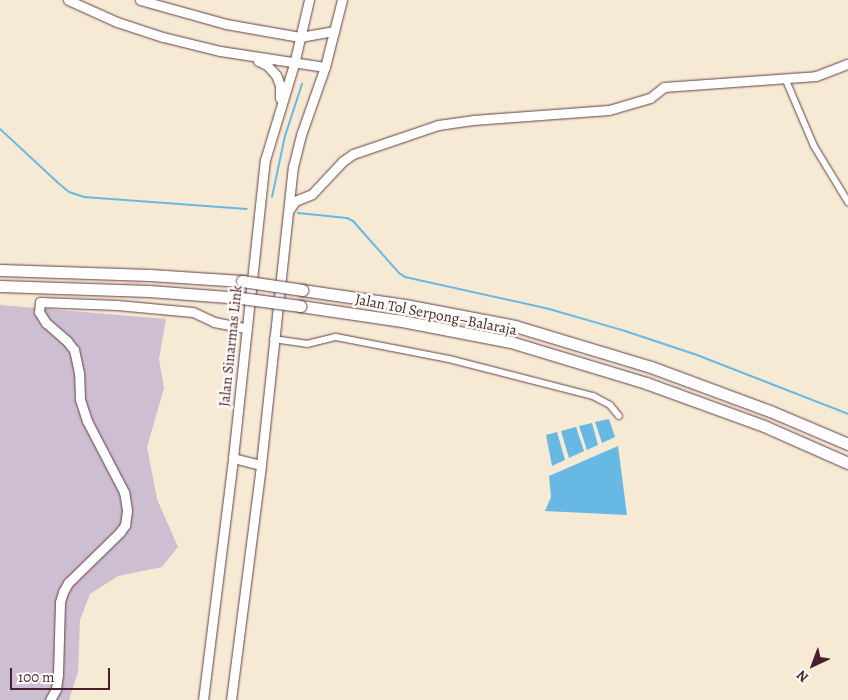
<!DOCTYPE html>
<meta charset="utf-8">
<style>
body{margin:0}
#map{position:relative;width:848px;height:700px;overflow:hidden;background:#f6ead5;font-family:Alegreya,serif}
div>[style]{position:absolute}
.industrial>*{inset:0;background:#cebed1}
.water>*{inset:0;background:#67b9e3}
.stream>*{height:2px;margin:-1px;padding:0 1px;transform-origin:1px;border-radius:1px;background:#67b9e3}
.roads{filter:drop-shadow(0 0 1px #643d44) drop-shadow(0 0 1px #643d44)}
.street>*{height:6px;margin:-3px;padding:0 3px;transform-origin:3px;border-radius:3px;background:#fff}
.secondary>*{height:9px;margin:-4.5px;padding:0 4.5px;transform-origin:4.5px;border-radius:4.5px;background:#fff}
.highway>*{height:11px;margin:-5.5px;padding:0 5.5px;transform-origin:5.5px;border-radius:5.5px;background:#fff}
.bridges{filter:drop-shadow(0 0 1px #643d44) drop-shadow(0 0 1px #643d44)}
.highway-bridge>*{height:11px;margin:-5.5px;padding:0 5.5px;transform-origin:5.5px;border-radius:5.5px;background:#fff}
span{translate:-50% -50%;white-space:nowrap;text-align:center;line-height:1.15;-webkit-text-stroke:4.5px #fdfcf7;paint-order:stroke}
.street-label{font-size:15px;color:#4a1f2b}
.north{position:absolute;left:788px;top:640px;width:50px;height:50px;-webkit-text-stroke:4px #fdfcf7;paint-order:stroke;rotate:223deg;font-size:14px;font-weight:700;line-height:20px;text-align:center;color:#4a1f2b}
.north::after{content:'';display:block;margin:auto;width:18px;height:22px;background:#4a1f2b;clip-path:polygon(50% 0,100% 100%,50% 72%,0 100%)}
.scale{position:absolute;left:10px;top:668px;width:100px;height:22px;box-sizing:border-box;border:2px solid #4a1f2b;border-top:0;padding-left:6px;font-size:15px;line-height:18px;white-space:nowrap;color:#4a1f2b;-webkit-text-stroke:4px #fdfcf7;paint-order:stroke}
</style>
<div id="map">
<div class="industrial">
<div style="clip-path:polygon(0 305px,166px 319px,159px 359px,164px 388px,147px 447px,157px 499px,178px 547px,162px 567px,118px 576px,90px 594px,80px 620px,78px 672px,69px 700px,0 700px)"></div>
</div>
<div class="water">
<div style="clip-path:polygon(609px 419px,615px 437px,602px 443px,595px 422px)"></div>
<div style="clip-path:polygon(592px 423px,598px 445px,587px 450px,579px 426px)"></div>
<div style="clip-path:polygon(576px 427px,584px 451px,569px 458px,561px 431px)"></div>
<div style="clip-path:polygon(557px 432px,565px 460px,552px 466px,546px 435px)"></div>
<div style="clip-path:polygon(618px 446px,627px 515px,545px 511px,551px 497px,549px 476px)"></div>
</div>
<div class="stream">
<div style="left:0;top:129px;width:78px;rotate:42.9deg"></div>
<div style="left:57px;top:182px;width:16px;rotate:40deg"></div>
<div style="left:69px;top:192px;width:16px;rotate:18deg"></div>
<div style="left:84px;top:197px;width:163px;rotate:4.2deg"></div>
<div style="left:272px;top:197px;width:62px;rotate:-78deg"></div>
<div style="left:285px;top:136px;width:55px;rotate:-71.9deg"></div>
<div style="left:298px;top:213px;width:49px;rotate:5.8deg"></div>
<div style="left:347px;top:218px;width:7px;rotate:27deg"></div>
<div style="left:353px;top:221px;width:69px;rotate:48.5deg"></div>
<div style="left:399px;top:273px;width:7px;rotate:34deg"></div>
<div style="left:405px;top:277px;width:148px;rotate:12.5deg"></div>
<div style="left:549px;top:309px;width:79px;rotate:16.1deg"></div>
<div style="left:625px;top:331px;width:76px;rotate:18.4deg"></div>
<div style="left:697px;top:355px;width:162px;rotate:21.3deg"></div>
</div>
<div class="roads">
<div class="street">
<div style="left:785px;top:78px;width:74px;rotate:66.9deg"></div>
<div style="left:814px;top:146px;width:66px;rotate:58.7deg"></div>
<div style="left:273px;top:339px;width:34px;rotate:8deg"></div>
<div style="left:307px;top:344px;width:30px;rotate:-14deg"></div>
<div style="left:336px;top:337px;width:115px;rotate:11deg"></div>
<div style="left:449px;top:359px;width:149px;rotate:14.4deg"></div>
<div style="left:593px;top:396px;width:19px;rotate:28deg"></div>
<div style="left:610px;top:405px;width:14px;rotate:51deg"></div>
</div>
<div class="secondary">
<div style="left:68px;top:0;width:54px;rotate:24.2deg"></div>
<div style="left:117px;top:22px;width:48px;rotate:18.1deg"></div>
<div style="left:163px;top:37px;width:59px;rotate:13.8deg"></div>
<div style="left:220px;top:51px;width:106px;rotate:8.7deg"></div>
<div style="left:140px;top:0;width:89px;rotate:15.6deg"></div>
<div style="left:226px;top:24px;width:75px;rotate:10deg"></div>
<div style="left:300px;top:37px;width:35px;rotate:-10deg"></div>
<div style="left:258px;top:61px;width:10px;rotate:24deg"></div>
<div style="left:267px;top:65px;width:13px;rotate:48deg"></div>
<div style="left:276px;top:75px;width:11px;rotate:68deg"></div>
<div style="left:280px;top:85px;width:13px;rotate:90deg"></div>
<div style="left:289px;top:210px;width:11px;rotate:-56deg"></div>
<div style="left:295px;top:201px;width:18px;rotate:-22deg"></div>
<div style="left:312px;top:194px;width:45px;rotate:-46.8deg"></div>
<div style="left:343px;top:161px;width:12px;rotate:-35deg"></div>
<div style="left:353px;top:154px;width:90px;rotate:-18.8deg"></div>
<div style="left:438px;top:125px;width:35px;rotate:-8deg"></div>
<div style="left:473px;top:120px;width:136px;rotate:-4.2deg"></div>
<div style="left:609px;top:110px;width:43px;rotate:-16.3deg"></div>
<div style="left:650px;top:98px;width:18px;rotate:-38deg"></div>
<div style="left:664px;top:87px;width:152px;rotate:-4.1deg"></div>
<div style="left:816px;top:76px;width:34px;rotate:-21deg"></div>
<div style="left:233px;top:458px;width:29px;rotate:14deg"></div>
<div style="left:50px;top:700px;width:13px;rotate:-61deg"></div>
<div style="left:56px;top:689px;width:15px;rotate:-82deg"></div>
<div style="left:58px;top:674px;width:72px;rotate:-88.4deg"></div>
<div style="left:60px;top:602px;width:10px;rotate:-73deg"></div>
<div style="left:63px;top:592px;width:10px;rotate:-61deg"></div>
<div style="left:68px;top:583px;width:73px;rotate:-44.4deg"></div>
<div style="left:120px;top:532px;width:9px;rotate:-54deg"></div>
<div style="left:125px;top:525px;width:15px;rotate:-82deg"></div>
<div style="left:127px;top:510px;width:18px;rotate:-99deg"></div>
<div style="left:124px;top:492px;width:80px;rotate:-117.5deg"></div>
<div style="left:87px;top:421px;width:23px;rotate:-108deg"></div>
<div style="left:80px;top:399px;width:26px;rotate:-92deg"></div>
<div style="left:79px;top:373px;width:24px;rotate:-102deg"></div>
<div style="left:74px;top:350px;width:11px;rotate:-128deg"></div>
<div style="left:67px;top:341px;width:28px;rotate:-139deg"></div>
<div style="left:46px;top:323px;width:13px;rotate:-122deg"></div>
<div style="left:39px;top:312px;width:10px;rotate:-84deg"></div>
<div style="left:40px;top:302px;width:77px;rotate:2.2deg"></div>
<div style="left:117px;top:305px;width:76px;rotate:5.3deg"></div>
<div style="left:193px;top:312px;width:23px;rotate:25deg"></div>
<div style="left:214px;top:322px;width:33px;rotate:11deg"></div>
<div style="left:203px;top:700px;width:244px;rotate:-82.9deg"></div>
<div style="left:233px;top:458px;width:300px;rotate:-83.9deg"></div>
<div style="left:265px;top:160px;width:100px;rotate:-73.2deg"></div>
<div style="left:294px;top:64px;width:66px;rotate:-76.8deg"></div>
<div style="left:231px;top:700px;width:237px;rotate:-82.7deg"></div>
<div style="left:261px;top:465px;width:300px;rotate:-83.9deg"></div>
<div style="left:293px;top:167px;width:33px;rotate:-76deg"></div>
<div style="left:301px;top:135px;width:72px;rotate:-70.6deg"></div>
<div style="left:325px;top:67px;width:69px;rotate:-75.8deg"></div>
</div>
<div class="highway">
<div style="left:0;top:270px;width:150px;rotate:1.9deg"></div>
<div style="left:150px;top:275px;width:92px;rotate:3.7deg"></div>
<div style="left:0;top:286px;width:149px;rotate:1.9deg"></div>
<div style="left:149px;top:291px;width:92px;rotate:4.4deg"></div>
<div style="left:302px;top:290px;width:104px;rotate:8.3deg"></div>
<div style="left:405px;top:305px;width:112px;rotate:10.8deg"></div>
<div style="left:515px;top:326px;width:142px;rotate:16.8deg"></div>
<div style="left:651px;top:367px;width:127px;rotate:20.3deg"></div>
<div style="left:770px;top:411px;width:85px;rotate:22.9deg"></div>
<div style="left:300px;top:306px;width:103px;rotate:8.4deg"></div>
<div style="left:402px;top:321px;width:111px;rotate:10.9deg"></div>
<div style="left:511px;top:342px;width:141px;rotate:16.9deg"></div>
<div style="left:646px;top:383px;width:126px;rotate:20deg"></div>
<div style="left:764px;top:426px;width:92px;rotate:23.8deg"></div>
</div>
</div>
<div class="bridges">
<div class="highway-bridge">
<div style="left:242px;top:281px;width:61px;rotate:8.5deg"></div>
<div style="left:241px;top:298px;width:60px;rotate:7.7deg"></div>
</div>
</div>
<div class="street-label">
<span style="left:436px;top:315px;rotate:11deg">Jalan Tol Serpong–Balaraja</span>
<span style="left:231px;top:346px;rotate:-84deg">Jalan Sinarmas Link</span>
</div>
<div class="north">N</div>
<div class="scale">100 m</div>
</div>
